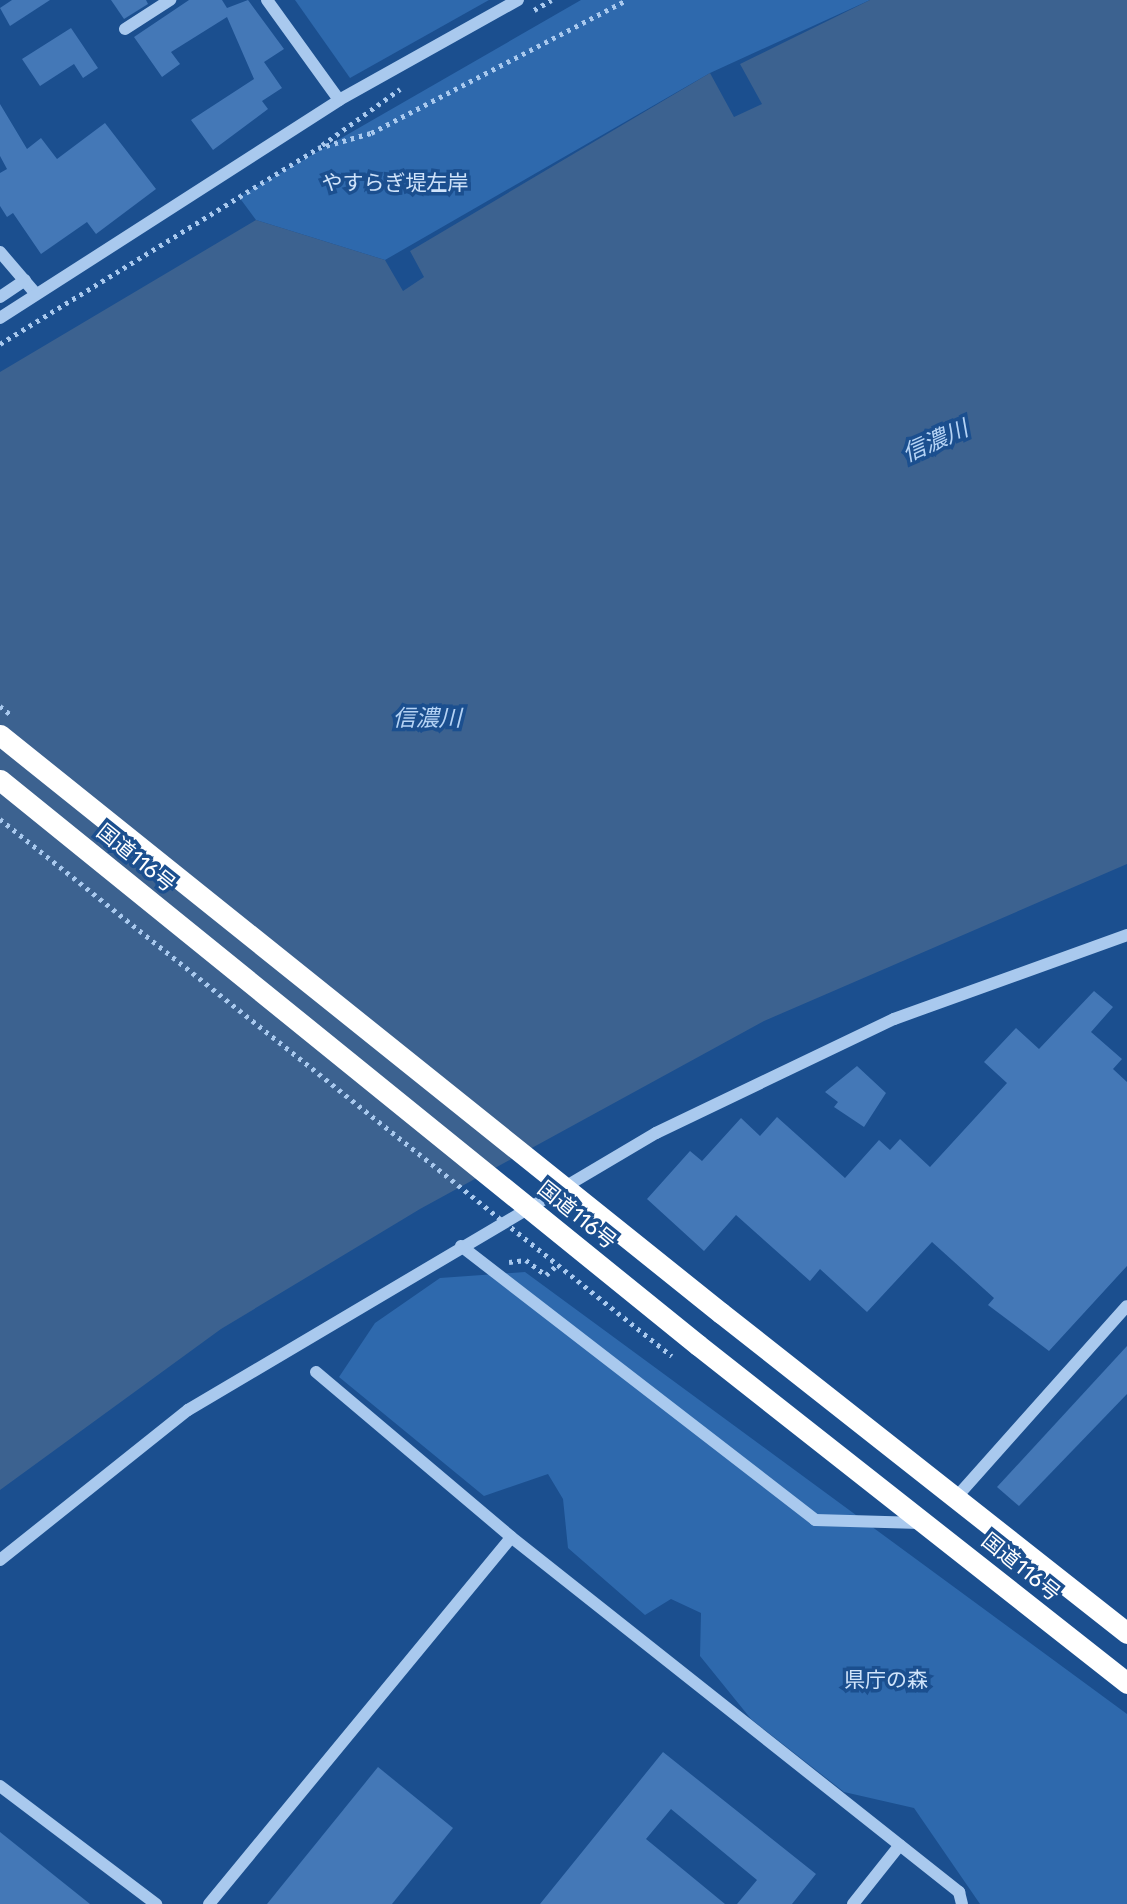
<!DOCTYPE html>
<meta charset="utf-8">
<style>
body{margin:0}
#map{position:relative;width:1127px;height:1904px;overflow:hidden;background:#1b4f8f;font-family:Rubik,"Noto Sans JP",sans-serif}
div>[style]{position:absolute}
.green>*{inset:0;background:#2e69ad}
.water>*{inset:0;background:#3c6290}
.building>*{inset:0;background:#4478b7}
.path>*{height:4.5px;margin-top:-2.25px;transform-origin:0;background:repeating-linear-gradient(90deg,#a9c9ee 0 3.5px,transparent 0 8.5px)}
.minor>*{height:12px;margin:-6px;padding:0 6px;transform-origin:6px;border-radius:6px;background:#a9c9ee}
.highway>*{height:21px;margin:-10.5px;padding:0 10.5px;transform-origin:10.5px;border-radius:10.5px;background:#fff}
.path-bridge>*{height:4.5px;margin-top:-2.25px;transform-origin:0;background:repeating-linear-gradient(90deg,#a9c9ee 0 3.5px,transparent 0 8.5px)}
.highway-bridge>*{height:21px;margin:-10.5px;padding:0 10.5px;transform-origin:10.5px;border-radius:10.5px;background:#fff}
span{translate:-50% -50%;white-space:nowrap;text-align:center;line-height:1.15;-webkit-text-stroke:7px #1b4f8f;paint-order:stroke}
.park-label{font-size:21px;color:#cfe3fa}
.street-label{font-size:21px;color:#fff}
.water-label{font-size:23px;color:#b5d3f5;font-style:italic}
</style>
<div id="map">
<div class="green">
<div style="clip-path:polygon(295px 0,489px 0,350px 78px)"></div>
<div style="clip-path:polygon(581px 0,870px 0,710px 73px,385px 260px,256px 220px,239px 197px)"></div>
<div style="clip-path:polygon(525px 1272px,1127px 1714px,1127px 1904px,980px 1904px,914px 1808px,844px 1792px,751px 1719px,700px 1656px,701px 1613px,671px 1599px,645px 1615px,568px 1548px,563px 1499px,548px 1474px,484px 1496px,339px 1377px,375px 1323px,440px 1278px)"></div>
</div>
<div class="water">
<div style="clip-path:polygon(870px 0,1127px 0,1127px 864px,764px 1021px,420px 1209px,221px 1329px,0 1490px,0 372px,256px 220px,385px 260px,403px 291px,424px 277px,410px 251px,710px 73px,734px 117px,762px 104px,740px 64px)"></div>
</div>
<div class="building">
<div style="clip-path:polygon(12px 0,50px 0,10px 26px,0 8px)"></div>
<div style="clip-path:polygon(111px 0,146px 0,148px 4px,124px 19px)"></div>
<div style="clip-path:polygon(189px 0,222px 0,227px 8px,248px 0,284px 49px,264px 62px,282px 88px,262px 101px,268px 109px,213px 150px,191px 120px,254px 79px,227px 17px,171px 52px,180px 64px,162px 77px,134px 37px)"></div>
<div style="clip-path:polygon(71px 28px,98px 68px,83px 78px,74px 64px,40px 86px,22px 59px)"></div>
<div style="clip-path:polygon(0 104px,27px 149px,41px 138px,57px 159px,105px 123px,156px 189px,96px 234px,87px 222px,41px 254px,13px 213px,7px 217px,0 206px,0 173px,7px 169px,0 156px)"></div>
<div style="clip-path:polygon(1094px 991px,1113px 1007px,1091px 1032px,1122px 1059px,1113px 1069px,1127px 1082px,1127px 1266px,1049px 1351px,988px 1305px,994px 1298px,932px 1242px,867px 1312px,820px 1269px,810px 1281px,736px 1215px,704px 1251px,647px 1199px,690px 1151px,702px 1161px,741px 1118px,760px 1136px,777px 1117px,845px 1178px,879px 1140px,890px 1150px,900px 1139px,930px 1167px,1007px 1083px,984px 1062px,1016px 1028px,1039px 1049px)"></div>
<div style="clip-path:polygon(857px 1066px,886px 1093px,864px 1127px,834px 1107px,838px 1102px,825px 1092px)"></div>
<div style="clip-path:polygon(1127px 1346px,1127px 1394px,1019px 1506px,997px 1487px)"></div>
<div style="clip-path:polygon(663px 1752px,816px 1874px,792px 1904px,737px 1904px,757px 1880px,671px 1809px,646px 1839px,725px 1904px,540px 1904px)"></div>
<div style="clip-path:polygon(378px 1767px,453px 1828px,392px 1904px,267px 1904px)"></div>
<div style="clip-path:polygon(0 1832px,90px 1904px,0 1904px)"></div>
</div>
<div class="path">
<div style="left:534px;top:10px;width:20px;rotate:-30deg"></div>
<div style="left:322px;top:145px;width:96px;rotate:-35.7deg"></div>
<div style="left:0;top:344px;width:374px;rotate:-31.6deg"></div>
<div style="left:318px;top:148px;width:55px;rotate:-15.8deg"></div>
<div style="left:371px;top:133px;width:288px;rotate:-27.5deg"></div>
<div style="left:509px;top:1262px;width:17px;rotate:-7deg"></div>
<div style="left:526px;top:1260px;width:25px;rotate:37deg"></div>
<div style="left:546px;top:1275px;width:12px;rotate:-42deg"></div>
</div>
<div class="minor">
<div style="left:267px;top:0;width:123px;rotate:54.2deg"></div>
<div style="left:125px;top:29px;width:54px;rotate:-32.8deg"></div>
<div style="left:0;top:252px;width:55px;rotate:49.4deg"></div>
<div style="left:0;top:297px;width:30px;rotate:-34deg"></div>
<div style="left:0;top:318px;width:403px;rotate:-32.7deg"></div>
<div style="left:339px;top:100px;width:205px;rotate:-29.2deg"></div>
<div style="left:461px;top:1246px;width:448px;rotate:37.7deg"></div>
<div style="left:815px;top:1520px;width:105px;rotate:1.6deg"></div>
<div style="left:316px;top:1372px;width:255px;rotate:40.2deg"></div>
<div style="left:511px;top:1537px;width:572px;rotate:38.39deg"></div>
<div style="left:959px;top:1892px;width:12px;rotate:76deg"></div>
<div style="left:953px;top:1501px;width:261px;rotate:-48.3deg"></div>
<div style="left:0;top:1560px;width:241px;rotate:-38.6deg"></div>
<div style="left:188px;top:1410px;width:544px;rotate:-30.62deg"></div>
<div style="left:656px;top:1133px;width:264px;rotate:-25.6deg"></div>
<div style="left:894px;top:1019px;width:248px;rotate:-19.8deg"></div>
<div style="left:0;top:1786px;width:196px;rotate:37.1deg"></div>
<div style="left:209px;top:1904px;width:475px;rotate:-50.5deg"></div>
<div style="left:853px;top:1904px;width:75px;rotate:-51.5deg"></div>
</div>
<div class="highway">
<div style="left:721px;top:1313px;width:517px;rotate:38.24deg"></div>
<div style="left:698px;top:1345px;width:546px;rotate:38.23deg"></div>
</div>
<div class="path-bridge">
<div style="left:0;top:706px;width:13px;rotate:39deg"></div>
<div style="left:0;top:819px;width:860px;rotate:38.63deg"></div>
</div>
<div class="highway-bridge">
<div style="left:0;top:735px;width:924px;rotate:38.72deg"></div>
<div style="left:0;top:780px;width:898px;rotate:38.99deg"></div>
</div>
<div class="park-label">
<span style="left:395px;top:183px">やすらぎ堤左岸</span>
<span style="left:886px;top:1680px">県庁の森</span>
</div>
<div class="street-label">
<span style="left:136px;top:858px;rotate:39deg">国道116号</span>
<span style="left:577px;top:1215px;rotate:39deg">国道116号</span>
<span style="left:1021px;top:1567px;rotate:39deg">国道116号</span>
</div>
<div class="water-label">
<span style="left:935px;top:441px;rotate:-24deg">信濃川</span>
<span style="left:427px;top:718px">信濃川</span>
</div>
</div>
